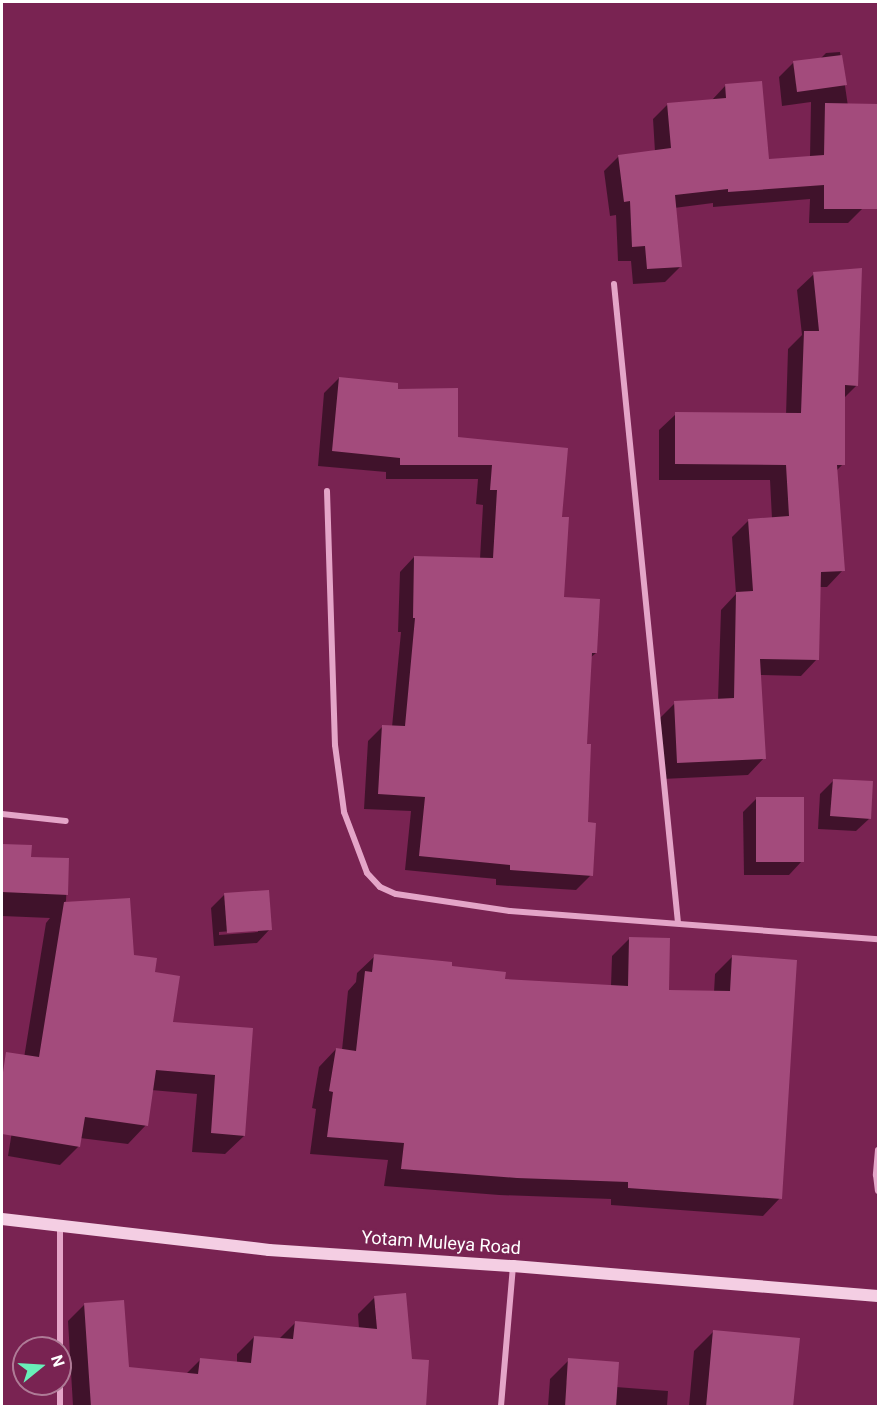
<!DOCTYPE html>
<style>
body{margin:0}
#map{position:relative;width:880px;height:1408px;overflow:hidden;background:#792352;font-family:Roboto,sans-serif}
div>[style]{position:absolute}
.shadow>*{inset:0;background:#0007}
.building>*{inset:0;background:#a34b7c}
.street>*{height:6px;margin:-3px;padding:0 3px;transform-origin:3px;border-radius:3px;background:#e4a5c8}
.secondary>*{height:12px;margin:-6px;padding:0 6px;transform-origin:6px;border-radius:6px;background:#f4cee3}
span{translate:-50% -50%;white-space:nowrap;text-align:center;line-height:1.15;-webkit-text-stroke:4.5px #792352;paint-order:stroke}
.street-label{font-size:18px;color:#fff}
.frame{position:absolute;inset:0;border:3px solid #fff;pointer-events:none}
.north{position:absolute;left:12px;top:1336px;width:60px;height:60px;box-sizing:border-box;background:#792352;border:2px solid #af7b97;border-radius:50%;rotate:72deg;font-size:16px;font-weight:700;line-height:24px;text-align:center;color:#fff}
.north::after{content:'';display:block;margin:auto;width:21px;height:27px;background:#68efb9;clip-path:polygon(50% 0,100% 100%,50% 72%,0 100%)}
</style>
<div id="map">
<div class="shadow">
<div style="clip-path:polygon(840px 52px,863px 208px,848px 223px,809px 223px,810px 199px,713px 207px,713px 203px,674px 208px,680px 267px,665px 282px,633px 284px,631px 261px,618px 261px,616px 215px,610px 216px,604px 171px,619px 156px,655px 152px,653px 119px,668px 104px,711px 101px,726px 85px,768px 161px,810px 157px,811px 102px,782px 106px,779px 77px,794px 62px,820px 59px,826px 53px)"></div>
<div style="clip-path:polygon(814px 274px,857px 385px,843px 399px,843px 464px,836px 471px,843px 570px,827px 587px,819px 587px,817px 659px,801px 676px,759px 675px,764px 758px,748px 775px,662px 779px,659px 719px,675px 703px,718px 700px,721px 610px,736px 594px,732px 537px,749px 520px,772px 519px,770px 480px,659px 480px,659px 430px,676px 414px,786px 415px,788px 349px,802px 335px,797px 290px)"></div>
<div style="clip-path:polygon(339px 378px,396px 390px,457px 438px,566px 450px,561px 518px,562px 598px,596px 653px,590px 658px,586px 745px,586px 823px,591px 875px,576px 890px,496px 885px,496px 879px,405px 870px,411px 811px,364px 809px,368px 741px,383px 726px,392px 727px,401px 632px,398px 632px,400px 572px,414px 557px,480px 559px,483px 505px,476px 504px,478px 479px,386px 479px,386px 472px,318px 466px,324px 393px)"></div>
<div style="clip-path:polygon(833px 781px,870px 818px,856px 831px,818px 829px,820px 794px)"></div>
<div style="clip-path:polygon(757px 798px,802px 861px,789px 875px,744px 875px,743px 812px)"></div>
<div style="clip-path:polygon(2px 845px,30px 846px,30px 858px,68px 860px,66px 901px,64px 904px,154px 973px,172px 1023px,252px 1029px,244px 1136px,225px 1154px,192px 1152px,197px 1094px,151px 1090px,146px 1125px,128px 1144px,80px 1138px,79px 1146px,60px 1165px,8px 1156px,46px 923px,50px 918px,2px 916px)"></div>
<div style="clip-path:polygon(evenodd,225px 894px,270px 929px,257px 943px,214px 946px,211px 908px,225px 894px,258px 929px,258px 932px,219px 935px,219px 932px,258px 929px)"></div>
<div style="clip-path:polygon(630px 938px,667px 991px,714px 992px,715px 974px,732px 957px,780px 1198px,763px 1216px,611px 1205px,611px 1199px,499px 1195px,384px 1186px,388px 1160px,310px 1154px,316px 1109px,312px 1108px,319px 1067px,336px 1049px,342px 1050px,348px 991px,356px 982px,357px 973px,375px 956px,450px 968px,504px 980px,611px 986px,612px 956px)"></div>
<div style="clip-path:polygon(375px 1297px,411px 1360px,425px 1406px,73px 1406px,68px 1321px,85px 1304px,127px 1368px,186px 1374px,201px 1359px,237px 1363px,237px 1354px,254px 1337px,279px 1339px,296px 1322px,359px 1329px,358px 1314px)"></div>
<div style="clip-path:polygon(713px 1332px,792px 1406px,689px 1406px,694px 1351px)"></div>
<div style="clip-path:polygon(569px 1360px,616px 1387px,668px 1391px,667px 1406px,548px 1406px,550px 1379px)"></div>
</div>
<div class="building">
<div style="clip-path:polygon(842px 55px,847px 85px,797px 92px,793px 61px)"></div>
<div style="clip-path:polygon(762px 81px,769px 159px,824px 155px,825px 103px,879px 104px,879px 209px,824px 209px,824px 185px,728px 192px,728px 189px,675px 195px,682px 267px,647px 269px,645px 246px,632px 247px,630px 201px,624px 202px,618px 155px,671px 148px,667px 103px,726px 98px,725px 84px)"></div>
<div style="clip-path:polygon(862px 268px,858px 386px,845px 385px,845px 465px,837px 465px,845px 571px,821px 572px,819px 660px,760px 659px,766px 759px,677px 763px,674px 701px,734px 698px,736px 592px,753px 591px,748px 519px,789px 516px,786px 465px,675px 464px,675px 412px,801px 413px,804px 331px,819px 331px,813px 272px)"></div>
<div style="clip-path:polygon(339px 377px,398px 383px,398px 389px,458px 388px,458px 437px,568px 448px,562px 517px,569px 517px,564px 597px,600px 599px,597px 653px,592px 653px,587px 744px,591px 744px,588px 822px,596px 823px,593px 876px,510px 870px,510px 865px,419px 856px,425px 797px,378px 794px,382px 725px,405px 726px,415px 618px,413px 618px,414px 556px,493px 558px,497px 490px,490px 490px,492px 465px,400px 465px,400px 458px,332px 451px)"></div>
<div style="clip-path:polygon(833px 779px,873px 781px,871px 819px,830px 816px)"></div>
<div style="clip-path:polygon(756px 797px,804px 797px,804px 862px,756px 862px)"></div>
<div style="clip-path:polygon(2px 844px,32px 845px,31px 857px,69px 858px,68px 895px,2px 892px)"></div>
<div style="clip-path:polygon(269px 890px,272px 930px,227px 933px,224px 893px)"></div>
<div style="clip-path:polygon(130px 898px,134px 955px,157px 958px,155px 972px,180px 976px,173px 1022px,253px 1028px,245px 1136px,211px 1133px,215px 1075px,156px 1070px,148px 1126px,85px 1117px,80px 1147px,2px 1134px,2px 1079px,6px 1052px,39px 1057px,64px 902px)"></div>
<div style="clip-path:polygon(629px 937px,670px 938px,669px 990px,730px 991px,732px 955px,797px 960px,782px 1199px,628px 1188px,628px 1182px,517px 1178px,401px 1169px,404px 1143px,327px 1137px,333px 1092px,329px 1091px,336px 1048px,356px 1051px,365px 971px,372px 972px,374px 954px,452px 962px,452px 966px,506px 972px,505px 979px,628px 986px)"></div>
<div style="clip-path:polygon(406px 1293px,412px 1359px,429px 1360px,426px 1407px,91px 1407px,84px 1303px,124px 1300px,129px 1367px,198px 1374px,200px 1358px,251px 1363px,254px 1336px,293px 1339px,295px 1321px,377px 1329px,374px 1296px)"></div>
<div style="clip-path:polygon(713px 1330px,800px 1338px,793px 1407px,706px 1407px)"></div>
<div style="clip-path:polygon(568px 1358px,619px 1362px,616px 1407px,565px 1407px)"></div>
</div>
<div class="street">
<div style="left:614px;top:284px;width:642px;rotate:84.28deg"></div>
<div style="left:327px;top:491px;width:254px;rotate:88.2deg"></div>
<div style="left:335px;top:745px;width:68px;rotate:82.3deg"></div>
<div style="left:344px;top:812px;width:65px;rotate:69.3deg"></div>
<div style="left:367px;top:873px;width:19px;rotate:47deg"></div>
<div style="left:380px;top:887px;width:17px;rotate:24deg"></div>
<div style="left:396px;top:894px;width:115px;rotate:8.5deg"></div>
<div style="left:510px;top:911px;width:369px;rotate:4.4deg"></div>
<div style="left:2px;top:814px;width:64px;rotate:6.2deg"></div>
<div style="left:878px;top:1150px;width:25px;rotate:95deg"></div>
<div style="left:876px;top:1175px;width:16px;rotate:83deg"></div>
<div style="left:60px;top:1406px;width:181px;rotate:-90deg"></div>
<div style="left:501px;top:1406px;width:141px;rotate:-85.1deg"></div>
</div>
<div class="secondary">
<div style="left:2px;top:1219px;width:269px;rotate:6.6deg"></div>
<div style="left:269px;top:1250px;width:245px;rotate:3.8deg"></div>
<div style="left:513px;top:1266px;width:366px;rotate:4.7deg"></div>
</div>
<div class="street-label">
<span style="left:441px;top:1243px;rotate:4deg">Yotam Muleya Road</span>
</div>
<div class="frame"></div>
<div class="north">N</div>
</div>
